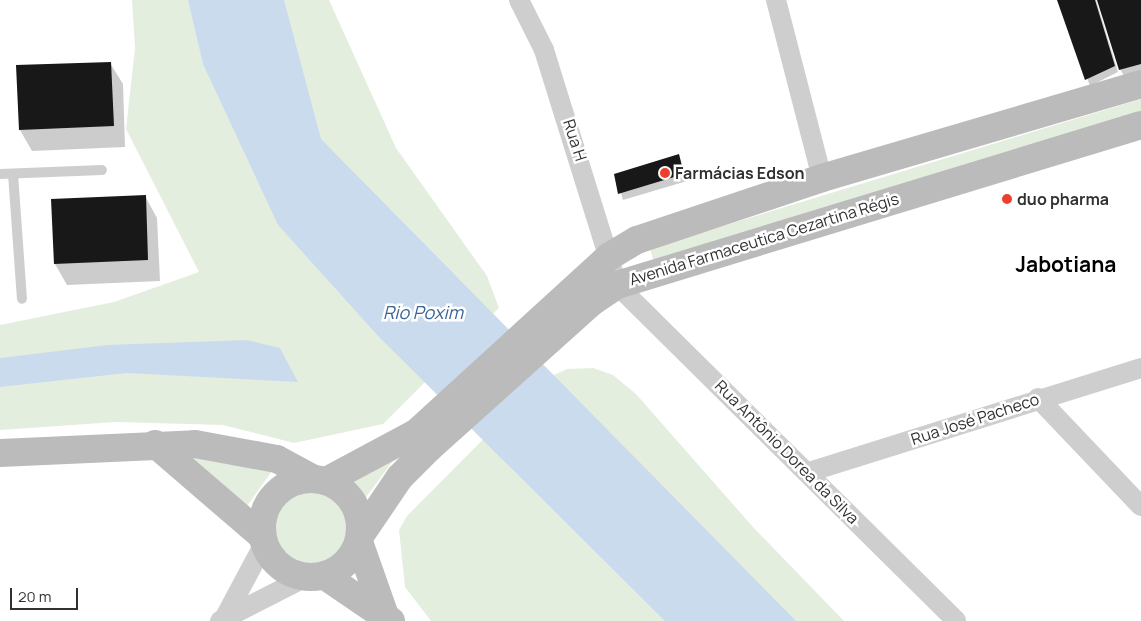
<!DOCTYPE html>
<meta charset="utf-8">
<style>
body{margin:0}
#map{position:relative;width:1141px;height:621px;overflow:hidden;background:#fff;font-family:Manrope,sans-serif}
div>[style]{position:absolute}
.green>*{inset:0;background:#e4eedf}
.round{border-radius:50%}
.water>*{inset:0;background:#cbdbee}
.shadow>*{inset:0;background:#0003}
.building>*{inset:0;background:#181818}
.lane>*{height:10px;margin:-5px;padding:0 5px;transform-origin:5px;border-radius:5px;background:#cecece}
.street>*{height:20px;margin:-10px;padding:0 10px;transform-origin:10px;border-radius:10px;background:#cecece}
.secondary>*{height:28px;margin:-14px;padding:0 14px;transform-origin:14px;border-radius:14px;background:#bbb}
.secondary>.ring{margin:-14px;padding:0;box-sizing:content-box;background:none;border:28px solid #bbb;border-radius:50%}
.dots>*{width:14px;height:14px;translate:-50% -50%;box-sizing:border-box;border:2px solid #fff;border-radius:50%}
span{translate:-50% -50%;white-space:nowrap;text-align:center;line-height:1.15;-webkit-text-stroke:5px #fff;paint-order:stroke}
.street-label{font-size:16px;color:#313131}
.poi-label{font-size:16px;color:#313131;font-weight:700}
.left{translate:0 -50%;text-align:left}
.water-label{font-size:18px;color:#3a6498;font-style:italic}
.district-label{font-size:21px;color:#000;font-weight:700}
.scale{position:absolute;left:10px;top:588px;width:68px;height:22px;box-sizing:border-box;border:2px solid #313131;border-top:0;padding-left:6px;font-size:15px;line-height:18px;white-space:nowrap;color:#313131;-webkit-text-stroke:4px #fff;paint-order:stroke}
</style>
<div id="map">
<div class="green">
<div style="clip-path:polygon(132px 0,329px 0,396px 148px,487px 276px,499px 308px,383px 424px,294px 443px,223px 425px,116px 422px,0 430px,0 325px,114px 302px,199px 272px,126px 129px,135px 48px)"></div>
<div style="clip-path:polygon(1141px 99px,1141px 115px,654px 263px,650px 248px)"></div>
<div style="clip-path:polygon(593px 368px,613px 375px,636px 394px,752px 526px,844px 621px,431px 621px,405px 587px,399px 530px,407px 516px,541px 381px,567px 369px)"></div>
<div style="clip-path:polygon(198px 449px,272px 471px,245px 509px,179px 456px)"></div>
<div style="clip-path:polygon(401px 450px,361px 504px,338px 477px)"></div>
<div class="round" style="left:269px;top:486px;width:84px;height:84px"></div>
</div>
<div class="water">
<div style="clip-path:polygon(188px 0,284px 0,321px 139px,796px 621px,665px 621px,379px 337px,278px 225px,203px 64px)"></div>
<div style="clip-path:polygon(247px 340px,280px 348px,298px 382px,127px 373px,0 387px,0 358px,107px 345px)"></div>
</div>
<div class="shadow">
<div style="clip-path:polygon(1059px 0,1096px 0,1118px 72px,1090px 86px)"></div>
<div style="clip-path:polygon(1098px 0,1141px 0,1141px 75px,1126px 79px,1120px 69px)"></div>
<div style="clip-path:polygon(110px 63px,123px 84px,125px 147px,32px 151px,20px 130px)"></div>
<div style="clip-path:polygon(678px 156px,687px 181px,623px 200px,616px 175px)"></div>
<div style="clip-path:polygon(145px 196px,157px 218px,160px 281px,67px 285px,55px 264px)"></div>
</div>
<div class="building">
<div style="clip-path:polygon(1057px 0,1095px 0,1115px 66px,1085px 80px)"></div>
<div style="clip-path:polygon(1097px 0,1141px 0,1141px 64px,1119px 70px)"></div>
<div style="clip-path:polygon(111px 62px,114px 126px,19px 130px,16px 65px)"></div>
<div style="clip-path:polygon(679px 154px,684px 174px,618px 194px,614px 174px)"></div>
<div style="clip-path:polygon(146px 195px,148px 260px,54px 264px,51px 199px)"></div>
</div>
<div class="lane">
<div style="left:0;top:174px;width:102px;rotate:-2.2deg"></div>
<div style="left:13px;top:174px;width:125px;rotate:85.9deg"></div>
</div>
<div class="street">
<div style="left:519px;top:0;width:56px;rotate:63.4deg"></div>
<div style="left:544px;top:50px;width:246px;rotate:72.7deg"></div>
<div style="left:617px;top:285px;width:477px;rotate:44.7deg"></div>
<div style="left:776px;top:0;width:184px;rotate:75.5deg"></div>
<div style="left:1038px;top:398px;width:149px;rotate:46.4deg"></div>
<div style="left:809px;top:472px;width:348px;rotate:-17.4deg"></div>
<div style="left:225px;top:617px;width:83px;rotate:-61.9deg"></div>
<div style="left:220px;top:621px;width:97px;rotate:-27.1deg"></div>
</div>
<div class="secondary">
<div style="left:155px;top:444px;width:141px;rotate:40.7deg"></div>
<div style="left:0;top:453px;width:195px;rotate:-2.6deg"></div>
<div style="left:195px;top:444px;width:83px;rotate:10.4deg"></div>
<div style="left:277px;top:459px;width:42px;rotate:28.4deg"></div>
<div class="ring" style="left:262px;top:479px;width:70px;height:70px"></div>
<div style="left:326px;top:481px;width:102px;rotate:-28.1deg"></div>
<div style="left:416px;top:433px;width:263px;rotate:-42.4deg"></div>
<div style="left:610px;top:256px;width:31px;rotate:-31deg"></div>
<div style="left:637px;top:240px;width:195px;rotate:-18.5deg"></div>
<div style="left:822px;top:178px;width:333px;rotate:-16.4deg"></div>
<div style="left:360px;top:536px;width:71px;rotate:-55.9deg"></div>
<div style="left:400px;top:477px;width:41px;rotate:-45deg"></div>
<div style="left:429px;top:448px;width:219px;rotate:-41.9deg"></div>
<div style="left:592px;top:302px;width:30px;rotate:-34deg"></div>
<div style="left:617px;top:285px;width:548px;rotate:-16.98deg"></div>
<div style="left:359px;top:542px;width:75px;rotate:70.6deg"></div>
<div style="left:325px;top:576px;width:80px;rotate:34.3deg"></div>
</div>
<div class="dots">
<div style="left:665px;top:173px;background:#ed3f2e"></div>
<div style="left:1007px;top:199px;background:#ed3f2e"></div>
</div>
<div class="street-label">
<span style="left:575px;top:140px;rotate:72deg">Rua H</span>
<span style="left:764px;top:239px;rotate:-17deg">Avenida Farmaceutica Cezartina Régis</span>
<span style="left:975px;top:419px;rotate:-18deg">Rua José Pacheco</span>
<span style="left:787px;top:452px;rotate:45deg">Rua Antônio Dorea da Silva</span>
</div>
<div class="poi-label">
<span class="left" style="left:675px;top:173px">Farmácias Edson</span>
<span class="left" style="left:1017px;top:199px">duo pharma</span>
</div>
<div class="water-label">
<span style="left:423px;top:312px">Rio Poxim</span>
</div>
<div class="district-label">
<span style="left:1066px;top:264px">Jabotiana</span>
</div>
<div class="scale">20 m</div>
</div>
